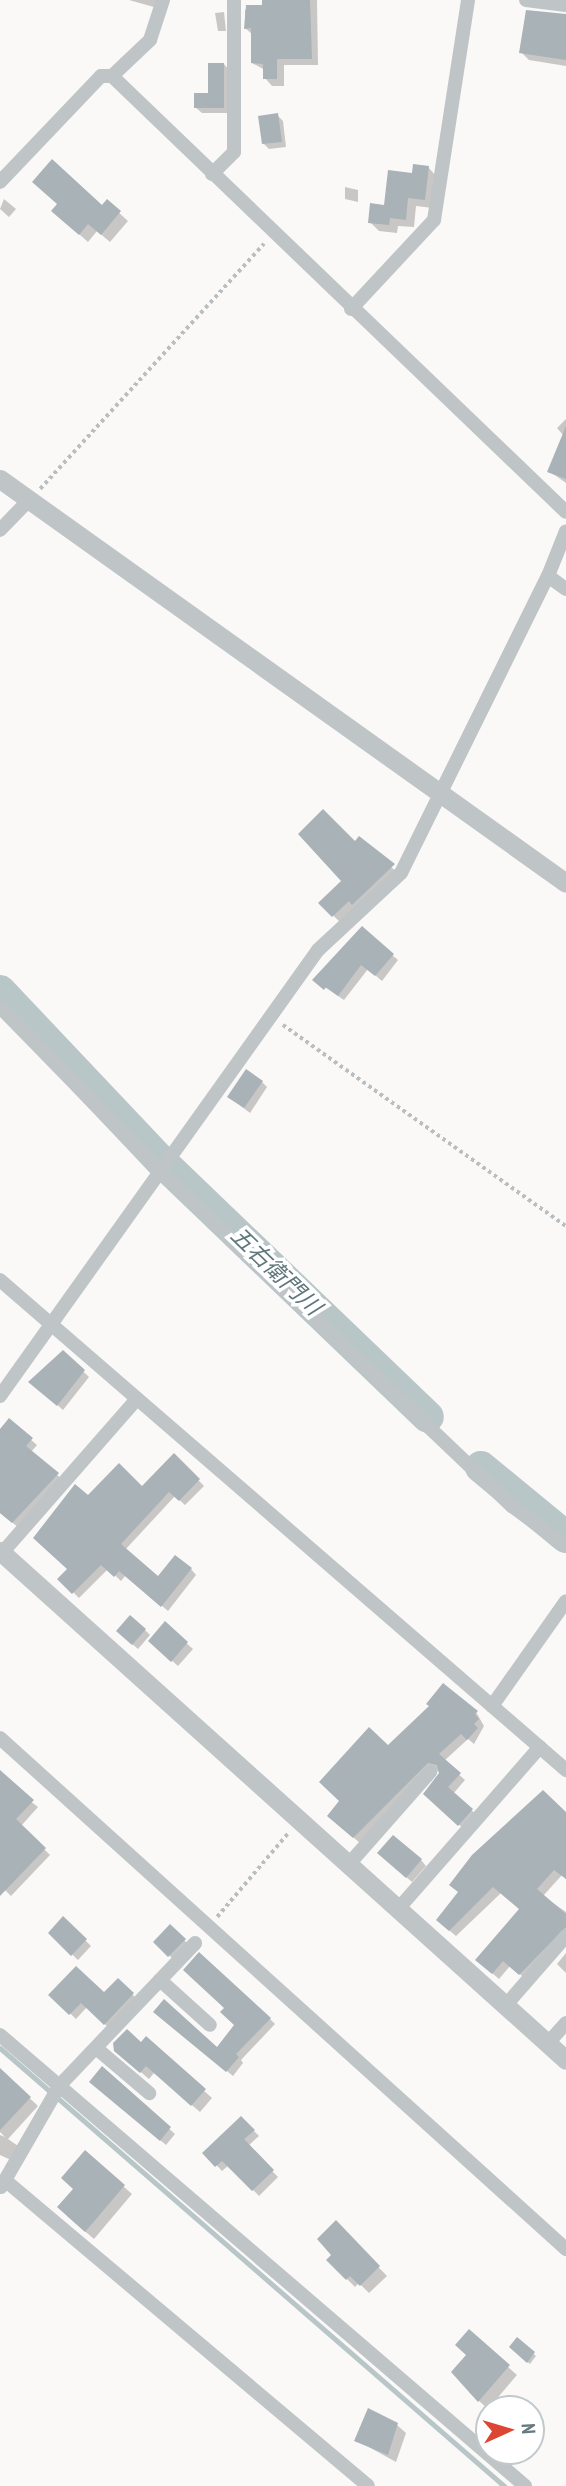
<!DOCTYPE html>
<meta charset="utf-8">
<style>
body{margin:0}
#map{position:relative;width:566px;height:2486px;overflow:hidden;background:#faf9f8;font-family:"PT Sans Narrow","Noto Sans JP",sans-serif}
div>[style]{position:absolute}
.shadow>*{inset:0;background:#0003}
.stream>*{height:5px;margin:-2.5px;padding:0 2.5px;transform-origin:2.5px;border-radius:2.5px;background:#b8c6c8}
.river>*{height:32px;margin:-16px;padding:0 16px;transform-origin:16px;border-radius:16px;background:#b8c6c8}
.building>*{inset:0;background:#a8b2b7}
.path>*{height:3.5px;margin-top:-1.75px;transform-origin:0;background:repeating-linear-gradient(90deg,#babec0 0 3.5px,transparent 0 7px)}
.minor>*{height:14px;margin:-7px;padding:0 7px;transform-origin:7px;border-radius:7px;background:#bfc5c7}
.tertiary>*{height:19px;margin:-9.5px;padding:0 9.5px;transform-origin:9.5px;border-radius:9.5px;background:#bfc5c7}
span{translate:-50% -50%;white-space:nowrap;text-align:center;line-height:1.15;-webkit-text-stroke:7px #fff;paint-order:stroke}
.water-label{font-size:23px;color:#60777b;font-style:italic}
.north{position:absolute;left:475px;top:2395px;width:70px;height:70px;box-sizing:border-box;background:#fff;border:2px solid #c2c9cd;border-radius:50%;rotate:86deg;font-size:19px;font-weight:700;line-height:28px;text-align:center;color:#667981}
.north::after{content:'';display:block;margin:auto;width:24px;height:32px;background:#dc4635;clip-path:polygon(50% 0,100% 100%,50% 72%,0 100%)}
</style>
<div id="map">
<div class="shadow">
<div style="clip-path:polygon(129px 0,163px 0,161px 9px)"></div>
<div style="clip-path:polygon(263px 0,317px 0,318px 65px,284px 65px,284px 86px,272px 86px,265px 78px,265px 70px,252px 63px,253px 35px,245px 28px,245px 10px,263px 7px)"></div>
<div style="clip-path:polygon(224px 12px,226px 31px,218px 31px,215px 13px)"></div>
<div style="clip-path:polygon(566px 16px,566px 66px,529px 60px,521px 52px)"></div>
<div style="clip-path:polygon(224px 64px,229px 70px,229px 113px,202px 113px,196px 108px,210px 94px)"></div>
<div style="clip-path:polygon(277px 115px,283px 121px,286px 147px,269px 149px,263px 143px)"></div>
<div style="clip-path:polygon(428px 167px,436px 176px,433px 208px,416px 206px,414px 227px,398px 226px,397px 233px,379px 231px,370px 222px,414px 175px)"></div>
<div style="clip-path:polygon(345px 187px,358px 190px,358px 202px,345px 199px)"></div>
<div style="clip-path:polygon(4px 199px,16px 209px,9px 217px,0 209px)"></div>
<div style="clip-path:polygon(107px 202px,128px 221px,110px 242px,97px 231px,88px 242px,62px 219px,102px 207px)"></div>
<div style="clip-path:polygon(566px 419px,566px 483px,549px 471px,563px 435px,557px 428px)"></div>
<div style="clip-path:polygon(359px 839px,399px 874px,341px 923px,320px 903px,343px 881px)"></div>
<div style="clip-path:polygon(362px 929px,398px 960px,382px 981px,368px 969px,344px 1000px,314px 980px)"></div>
<div style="clip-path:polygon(262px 1082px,267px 1087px,250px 1113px,229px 1097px)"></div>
<div style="clip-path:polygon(63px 1352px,89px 1377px,63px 1410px,31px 1381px)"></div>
<div style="clip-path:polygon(9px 1421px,37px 1445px,31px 1452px,63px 1480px,18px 1527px,0 1513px,0 1432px)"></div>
<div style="clip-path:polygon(174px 1455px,204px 1486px,185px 1505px,175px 1496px,125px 1550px,158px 1579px,191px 1569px,196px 1575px,168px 1611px,126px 1575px,121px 1581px,108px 1569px,79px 1598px,60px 1579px,69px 1570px,88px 1497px,142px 1488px)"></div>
<div style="clip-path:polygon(165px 1624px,193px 1649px,178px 1666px,150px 1641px)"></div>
<div style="clip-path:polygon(145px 1630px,150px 1635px,138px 1649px,124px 1637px)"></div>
<div style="clip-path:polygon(476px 1712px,484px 1726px,474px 1744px,468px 1739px,444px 1761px,465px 1780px,453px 1794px,478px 1816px,465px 1830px,431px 1800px,441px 1774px,434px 1768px,360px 1843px,335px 1822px,388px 1747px)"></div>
<div style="clip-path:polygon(0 1778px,38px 1807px,21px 1826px,50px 1855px,11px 1896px,0 1885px)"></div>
<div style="clip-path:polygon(566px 1815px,566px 1879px,562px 1875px,543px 1896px,566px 1912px,566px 1935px,527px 1980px,510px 1966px,499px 1979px,484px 1966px,521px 1910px,501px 1893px,456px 1936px,444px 1926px)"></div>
<div style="clip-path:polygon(385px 1859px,421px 1860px,426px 1866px,412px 1882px)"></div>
<div style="clip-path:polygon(64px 1919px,91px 1946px,78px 1960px,50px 1933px)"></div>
<div style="clip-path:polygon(170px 1926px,190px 1946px,175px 1961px,155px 1942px)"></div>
<div style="clip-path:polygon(566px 1953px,566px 1973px,557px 1964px)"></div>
<div style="clip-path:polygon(118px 1980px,138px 2000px,110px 2029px,87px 2007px,76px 2019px,51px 1995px,104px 1995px)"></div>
<div style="clip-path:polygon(160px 2017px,217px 2049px,236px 2025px,270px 2019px,275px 2024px,241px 2060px,243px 2063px,233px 2076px)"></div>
<div style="clip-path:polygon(146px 2039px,212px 2098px,200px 2112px,154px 2073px,149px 2079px,124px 2058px)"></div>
<div style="clip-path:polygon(102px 2068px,175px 2134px,166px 2145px,97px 2087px)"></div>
<div style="clip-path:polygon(0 2070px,38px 2106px,8px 2139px,21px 2148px,13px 2161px,0 2155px,0 2135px,5px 2137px,0 2132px)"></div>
<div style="clip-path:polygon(241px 2118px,259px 2136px,248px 2146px,278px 2177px,259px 2196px,229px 2165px,222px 2171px,205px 2153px)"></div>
<div style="clip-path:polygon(85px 2152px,132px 2194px,94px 2239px,67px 2216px)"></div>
<div style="clip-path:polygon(336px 2223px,387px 2276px,369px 2293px,359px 2283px,355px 2287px,328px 2260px,334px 2255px)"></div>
<div style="clip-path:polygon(469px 2332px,517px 2375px,488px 2409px,469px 2392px)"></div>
<div style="clip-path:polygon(517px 2340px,536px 2356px,530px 2364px,511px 2347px)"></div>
<div style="clip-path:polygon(397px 2425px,406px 2433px,396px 2462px,356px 2440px)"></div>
</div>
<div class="stream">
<div style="left:0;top:2048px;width:668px;rotate:40.99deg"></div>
</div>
<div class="river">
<div style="left:0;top:991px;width:233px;rotate:46.6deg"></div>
<div style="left:160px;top:1160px;width:371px;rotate:43.8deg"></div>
<div style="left:481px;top:1467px;width:110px;rotate:39.5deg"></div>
</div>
<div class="building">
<div style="clip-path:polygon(262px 0,310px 0,312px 59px,277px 59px,277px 79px,263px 79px,263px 64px,251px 63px,251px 28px,244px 29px,246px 5px,262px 5px)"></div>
<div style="clip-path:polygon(526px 10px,566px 14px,566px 60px,519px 53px)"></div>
<div style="clip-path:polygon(208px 63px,224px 63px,224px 108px,194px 108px,194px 93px,208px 93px)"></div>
<div style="clip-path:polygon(278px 113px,282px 142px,262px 144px,258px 116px)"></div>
<div style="clip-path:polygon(52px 159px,102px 205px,107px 199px,121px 211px,101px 235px,88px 224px,79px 235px,51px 211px,57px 204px,32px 182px)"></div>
<div style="clip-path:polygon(413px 164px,429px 166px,425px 200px,408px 198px,406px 220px,390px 218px,389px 225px,368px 223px,370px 203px,384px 205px,388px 170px,412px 173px)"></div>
<div style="clip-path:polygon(566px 426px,566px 479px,547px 472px)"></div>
<div style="clip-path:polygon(323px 809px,355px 841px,359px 836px,395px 864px,352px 905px,349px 901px,332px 917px,318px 903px,341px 881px,298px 834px)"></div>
<div style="clip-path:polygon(362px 926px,394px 954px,375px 976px,361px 965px,338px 996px,326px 987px,324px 990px,312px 980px)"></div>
<div style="clip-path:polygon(246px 1069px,263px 1081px,244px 1108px,227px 1097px)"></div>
<div style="clip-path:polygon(63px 1350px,85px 1370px,57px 1406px,28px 1382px)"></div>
<div style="clip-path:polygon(9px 1418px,33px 1438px,26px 1446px,59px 1473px,12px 1523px,0 1513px,0 1429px)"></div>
<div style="clip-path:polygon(174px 1453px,200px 1479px,179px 1501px,169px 1492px,121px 1544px,158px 1576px,175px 1555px,192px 1568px,161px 1607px,119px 1571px,114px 1577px,101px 1565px,72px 1594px,57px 1579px,67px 1569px,33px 1538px,75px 1484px,88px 1495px,119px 1463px,142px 1486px)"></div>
<div style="clip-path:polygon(130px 1615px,146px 1629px,132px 1645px,116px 1631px)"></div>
<div style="clip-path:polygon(165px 1621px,188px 1642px,171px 1662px,148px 1641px)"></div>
<div style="clip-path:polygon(443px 1683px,478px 1711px,475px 1714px,479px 1719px,474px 1724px,478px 1728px,467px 1740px,461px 1734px,439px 1754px,461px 1773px,448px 1787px,473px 1809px,458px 1826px,423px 1794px,439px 1773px,437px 1765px,428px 1763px,353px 1838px,327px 1816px,339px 1801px,319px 1782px,369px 1727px,388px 1745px,429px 1706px,426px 1704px)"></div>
<div style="clip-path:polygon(0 1770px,34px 1800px,16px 1819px,46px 1848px,0 1896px)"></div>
<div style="clip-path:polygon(543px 1790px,566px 1812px,566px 1879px,554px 1870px,537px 1889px,566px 1914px,566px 1927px,519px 1975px,503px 1961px,492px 1974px,475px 1960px,519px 1909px,493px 1887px,449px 1931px,436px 1920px,458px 1892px,449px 1885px,472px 1855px)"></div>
<div style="clip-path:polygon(393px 1835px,422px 1859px,406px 1878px,377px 1853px)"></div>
<div style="clip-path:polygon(63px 1916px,87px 1939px,71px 1956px,48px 1933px)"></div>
<div style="clip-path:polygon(170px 1924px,186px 1939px,168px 1957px,153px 1942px)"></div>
<div style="clip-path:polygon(199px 1952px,271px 2018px,236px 2054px,239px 2057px,226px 2072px,153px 2012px,164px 1999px,217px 2047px,234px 2025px,220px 2012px,224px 2008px,183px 1970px)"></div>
<div style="clip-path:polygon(76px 1966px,104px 1992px,118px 1978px,134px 1993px,104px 2025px,81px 2003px,69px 2015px,48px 1995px)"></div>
<div style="clip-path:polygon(127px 2029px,141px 2042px,146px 2036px,206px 2089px,191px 2106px,146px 2066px,140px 2073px,114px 2051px,113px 2043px)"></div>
<div style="clip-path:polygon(102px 2066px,171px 2127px,160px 2141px,89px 2082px)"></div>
<div style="clip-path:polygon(0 2068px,31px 2097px,0 2130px)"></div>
<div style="clip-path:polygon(241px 2116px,255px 2130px,244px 2139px,274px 2170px,252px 2191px,222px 2161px,215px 2167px,202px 2153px)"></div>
<div style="clip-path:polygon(85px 2150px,125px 2185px,85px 2232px,57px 2207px,73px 2189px,61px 2178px)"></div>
<div style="clip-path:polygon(336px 2220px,380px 2266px,360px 2286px,350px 2276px,346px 2280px,326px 2260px,331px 2255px,317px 2239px)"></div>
<div style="clip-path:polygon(469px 2329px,510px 2365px,478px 2402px,451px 2372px,466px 2355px,455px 2345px)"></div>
<div style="clip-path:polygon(517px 2337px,535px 2352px,527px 2363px,509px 2347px)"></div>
<div style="clip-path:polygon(368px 2408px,398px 2423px,388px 2455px,354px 2441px)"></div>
</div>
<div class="path">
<div style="left:40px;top:489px;width:332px;rotate:-47.6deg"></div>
<div style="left:283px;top:1025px;width:347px;rotate:35.4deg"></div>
<div style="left:217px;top:1917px;width:111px;rotate:-49.7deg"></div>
</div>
<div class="minor">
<div style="left:163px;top:0;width:42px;rotate:108deg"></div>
<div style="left:150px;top:40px;width:52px;rotate:136.5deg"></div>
<div style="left:112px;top:76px;width:629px;rotate:43.84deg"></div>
<div style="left:526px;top:0;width:40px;rotate:7.1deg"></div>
<div style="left:212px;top:174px;width:31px;rotate:-45deg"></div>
<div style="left:234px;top:152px;width:152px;rotate:-90deg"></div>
<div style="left:0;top:182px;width:146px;rotate:-46.4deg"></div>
<div style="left:101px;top:76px;width:11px"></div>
<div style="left:351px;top:309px;width:122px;rotate:-47deg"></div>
<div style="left:434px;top:220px;width:223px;rotate:-81.2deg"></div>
<div style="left:0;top:530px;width:42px;rotate:-46deg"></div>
<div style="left:548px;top:576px;width:22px;rotate:36deg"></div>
<div style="left:0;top:1007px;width:229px;rotate:45.7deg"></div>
<div style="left:160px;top:1171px;width:486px;rotate:43.6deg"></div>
<div style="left:512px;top:1506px;width:67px;rotate:36.5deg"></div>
<div style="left:0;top:1280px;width:749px;rotate:40.88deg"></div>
<div style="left:0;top:1396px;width:548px;rotate:-54.51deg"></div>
<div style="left:318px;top:950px;width:113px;rotate:-42.9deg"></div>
<div style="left:401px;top:873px;width:331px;rotate:-63.7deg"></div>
<div style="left:548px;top:576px;width:48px;rotate:-68.2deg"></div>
<div style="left:2px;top:1553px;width:202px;rotate:-48.8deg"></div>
<div style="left:492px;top:1706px;width:128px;rotate:-54.8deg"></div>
<div style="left:0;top:1738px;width:763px;rotate:42.08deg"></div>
<div style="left:349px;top:1864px;width:123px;rotate:-48.6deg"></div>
<div style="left:399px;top:1908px;width:214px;rotate:-48.8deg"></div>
<div style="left:160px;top:1980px;width:67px;rotate:42deg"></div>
<div style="left:506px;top:2005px;width:91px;rotate:-49deg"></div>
<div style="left:0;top:2035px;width:692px;rotate:40.66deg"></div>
<div style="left:548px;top:2043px;width:27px;rotate:-48deg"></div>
<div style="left:96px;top:2048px;width:70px;rotate:40.3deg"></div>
<div style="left:6px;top:2181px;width:473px;rotate:40.1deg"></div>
<div style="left:1px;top:2187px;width:118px;rotate:-60deg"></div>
<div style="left:60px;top:2085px;width:196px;rotate:-46.4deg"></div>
</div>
<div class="tertiary">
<div style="left:0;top:479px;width:695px;rotate:35.52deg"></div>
<div style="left:0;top:1551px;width:761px;rotate:41.96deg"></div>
</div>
<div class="water-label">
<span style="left:276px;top:1271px;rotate:44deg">五右衛門川</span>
</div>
<div class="north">N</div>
</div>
